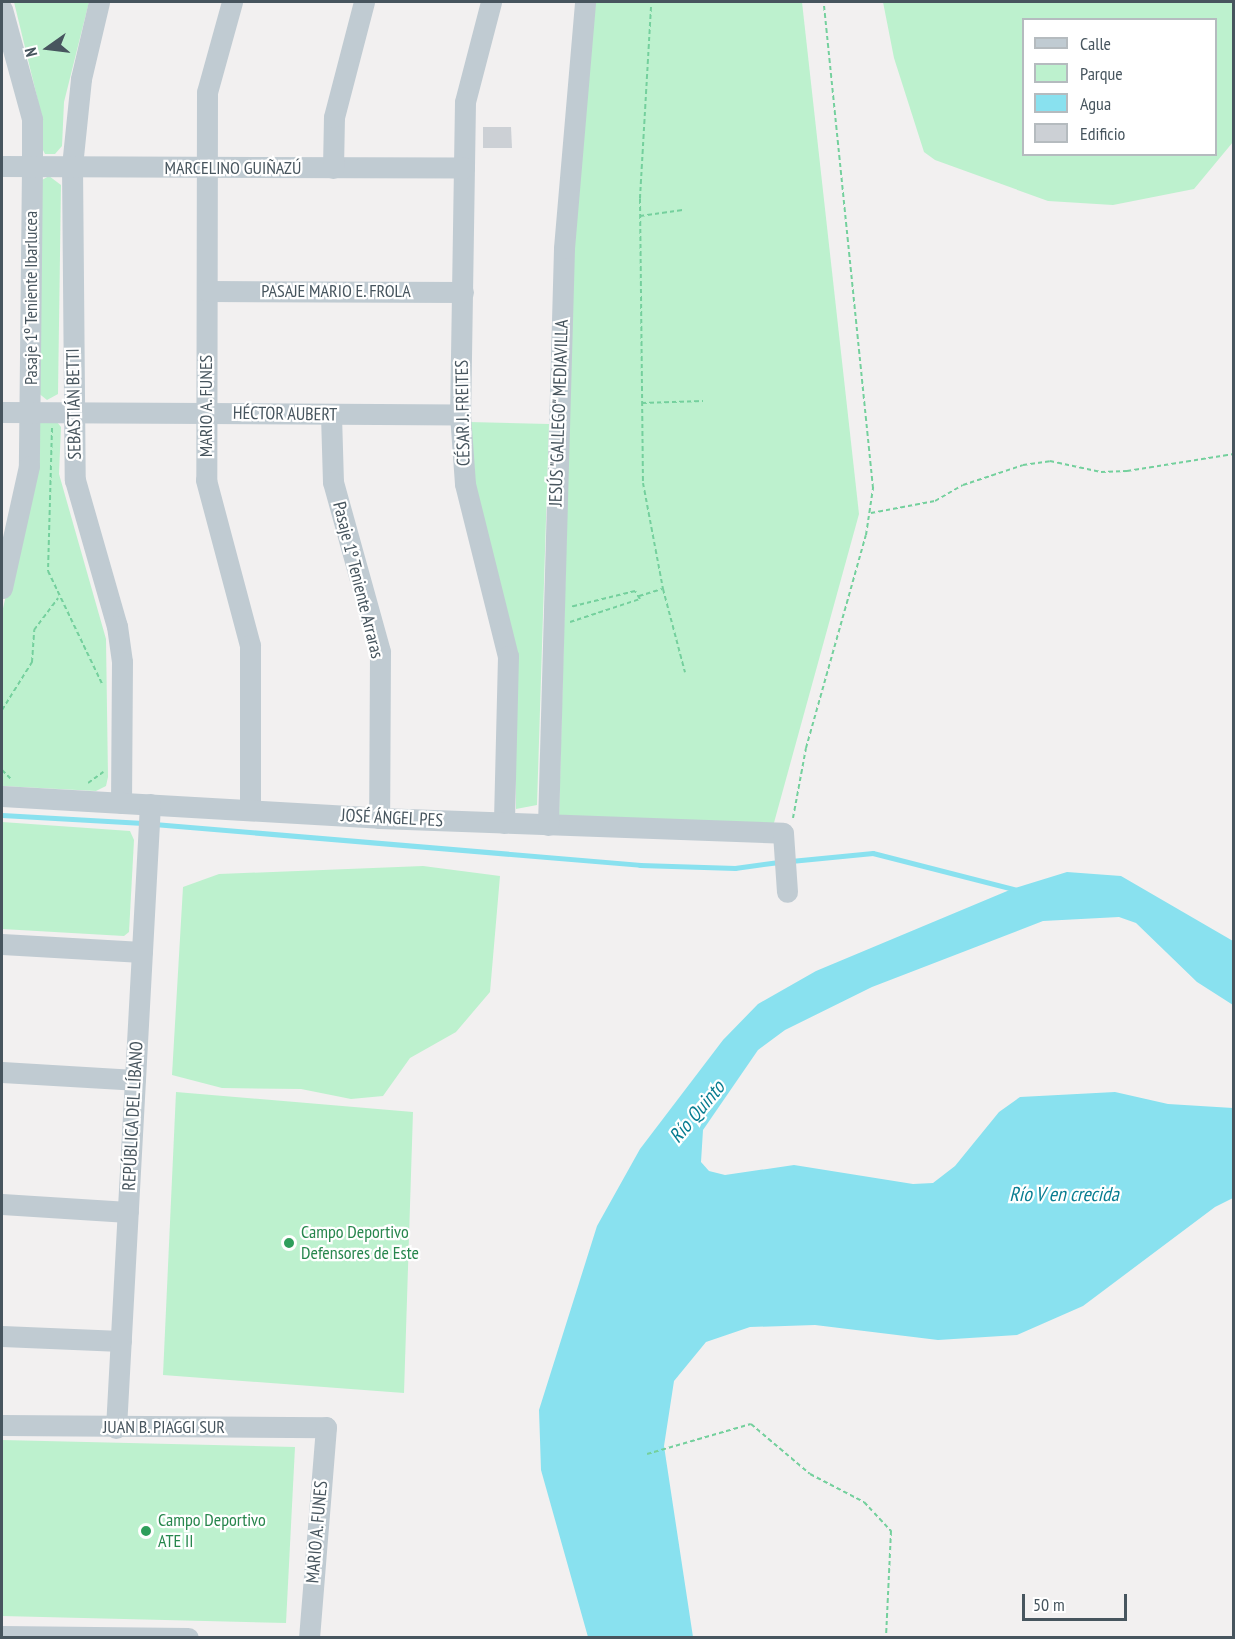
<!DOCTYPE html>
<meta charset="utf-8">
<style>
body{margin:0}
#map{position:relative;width:1235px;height:1639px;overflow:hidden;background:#f2f0f0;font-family:"PT Sans Narrow",sans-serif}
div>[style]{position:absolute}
.green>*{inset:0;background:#bdf1ce}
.water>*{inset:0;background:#89e1ef}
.stream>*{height:4.5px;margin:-2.25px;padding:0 2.25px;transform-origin:2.25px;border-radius:2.25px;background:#89e1ef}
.building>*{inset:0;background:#ccd0d5}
.path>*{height:2px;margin-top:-1px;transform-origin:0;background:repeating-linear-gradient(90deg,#74d09d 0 4.5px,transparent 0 7.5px)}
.minor>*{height:21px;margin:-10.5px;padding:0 10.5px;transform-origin:10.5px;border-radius:10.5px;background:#c0cbd2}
.dots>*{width:16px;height:16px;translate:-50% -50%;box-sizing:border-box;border:3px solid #fff;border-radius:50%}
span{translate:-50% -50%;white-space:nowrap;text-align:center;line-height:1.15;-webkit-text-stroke:4.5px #fff;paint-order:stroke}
.street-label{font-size:18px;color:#47555e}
.leisure-label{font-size:18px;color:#27864d}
.left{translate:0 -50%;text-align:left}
.water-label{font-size:20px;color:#097d91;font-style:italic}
.frame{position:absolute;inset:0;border:3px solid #47555e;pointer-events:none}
.legend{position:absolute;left:1022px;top:18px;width:195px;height:138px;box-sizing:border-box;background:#fff;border:2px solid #b5bbbf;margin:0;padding:8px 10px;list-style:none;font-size:18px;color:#47555e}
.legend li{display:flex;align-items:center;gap:12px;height:30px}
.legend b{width:30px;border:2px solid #b5bbbf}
.north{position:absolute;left:18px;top:18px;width:60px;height:60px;-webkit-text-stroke:4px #fff;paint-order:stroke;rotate:256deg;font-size:16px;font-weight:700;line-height:24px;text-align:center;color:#47555e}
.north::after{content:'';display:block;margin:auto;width:21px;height:27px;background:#47555e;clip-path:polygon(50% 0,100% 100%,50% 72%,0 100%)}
.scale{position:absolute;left:1022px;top:1594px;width:105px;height:27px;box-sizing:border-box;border:3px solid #47555e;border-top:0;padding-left:8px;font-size:18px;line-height:21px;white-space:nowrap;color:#47555e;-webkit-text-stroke:4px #fff;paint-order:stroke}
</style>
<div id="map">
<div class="green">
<div style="clip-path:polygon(14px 2px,89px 2px,64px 102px,62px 146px,55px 154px,45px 154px,40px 144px,38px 101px)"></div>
<div style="clip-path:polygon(593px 2px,802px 2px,859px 514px,772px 830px,559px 819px,575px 204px)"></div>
<div style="clip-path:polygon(evenodd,883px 2px,1233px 2px,1233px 142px,1194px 189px,1113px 205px,1048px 201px,935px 160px,924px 152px,894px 58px,883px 2px,1024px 20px,1216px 20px,1216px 154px,1024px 154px,1024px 20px)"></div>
<div style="clip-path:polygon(49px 176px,61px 185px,58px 394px,47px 400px,37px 392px,42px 180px)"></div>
<div style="clip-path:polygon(39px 421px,57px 422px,61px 427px,59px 474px,106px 639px,108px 777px,106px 786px,96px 791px,2px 786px,2px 613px,33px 473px)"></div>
<div style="clip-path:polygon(469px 422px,549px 424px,537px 805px,516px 809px,515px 660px,473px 484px)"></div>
<div style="clip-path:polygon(2px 822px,130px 831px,134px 840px,129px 932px,124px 936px,2px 929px)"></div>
<div style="clip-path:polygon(423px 866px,500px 876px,490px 992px,456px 1032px,410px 1058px,383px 1096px,351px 1099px,301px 1089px,222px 1088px,172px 1075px,183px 887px,219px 874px)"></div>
<div style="clip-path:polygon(176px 1092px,413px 1112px,404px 1393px,163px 1375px)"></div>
<div style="clip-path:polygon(2px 1440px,295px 1447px,286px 1623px,2px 1616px)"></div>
</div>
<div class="water">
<div style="clip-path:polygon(1067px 872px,1121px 876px,1233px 941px,1233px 1005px,1197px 982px,1136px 923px,1119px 917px,1043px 921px,872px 987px,785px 1030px,758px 1050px,703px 1130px,701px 1162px,709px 1171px,725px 1175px,794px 1165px,913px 1184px,933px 1183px,955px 1166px,999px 1112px,1020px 1097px,1115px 1092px,1168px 1104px,1233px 1108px,1233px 1198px,1215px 1207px,1083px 1306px,1017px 1335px,938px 1340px,815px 1325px,750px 1327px,706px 1342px,674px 1381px,664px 1446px,693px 1637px,588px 1637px,541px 1470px,539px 1410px,597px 1226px,640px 1149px,723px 1040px,758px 1004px,816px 971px,1012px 889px)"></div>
</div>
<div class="stream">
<div style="left:2px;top:815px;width:141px;rotate:3.2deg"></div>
<div style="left:154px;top:824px;width:488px;rotate:4.8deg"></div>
<div style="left:640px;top:865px;width:95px;rotate:1.8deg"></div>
<div style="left:735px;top:868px;width:44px;rotate:-7.8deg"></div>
<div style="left:791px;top:861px;width:82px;rotate:-5.6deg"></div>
<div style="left:873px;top:853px;width:149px;rotate:14.4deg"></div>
</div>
<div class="building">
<div style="clip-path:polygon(483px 127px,511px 127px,512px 148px,483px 148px)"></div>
</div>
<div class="path">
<div style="left:651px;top:7px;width:192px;rotate:93.3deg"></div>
<div style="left:640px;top:199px;width:284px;rotate:89.4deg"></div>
<div style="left:643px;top:483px;width:108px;rotate:79.3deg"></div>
<div style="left:663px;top:589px;width:86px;rotate:75.2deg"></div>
<div style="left:640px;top:216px;width:43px;rotate:-7.9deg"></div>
<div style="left:642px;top:403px;width:61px;rotate:-1.9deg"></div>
<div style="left:52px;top:428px;width:143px;rotate:91.6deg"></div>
<div style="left:48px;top:571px;width:127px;rotate:64.4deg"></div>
<div style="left:871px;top:513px;width:65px;rotate:-10.6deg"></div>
<div style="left:935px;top:501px;width:32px;rotate:-30deg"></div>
<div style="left:963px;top:485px;width:63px;rotate:-18.4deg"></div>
<div style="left:1023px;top:465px;width:27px;rotate:-8deg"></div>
<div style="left:1050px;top:461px;width:52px;rotate:12.2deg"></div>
<div style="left:1101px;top:472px;width:26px;rotate:-2deg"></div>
<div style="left:1127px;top:471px;width:108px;rotate:-9deg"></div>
<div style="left:639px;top:596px;width:24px;rotate:-17deg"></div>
<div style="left:570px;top:622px;width:74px;rotate:-18.2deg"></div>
<div style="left:640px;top:599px;width:9px;rotate:-122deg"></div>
<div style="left:635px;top:591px;width:67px;rotate:166.2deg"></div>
<div style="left:2px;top:710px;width:57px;rotate:-58deg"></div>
<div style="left:32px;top:662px;width:32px;rotate:-86deg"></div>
<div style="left:34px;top:630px;width:40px;rotate:-53deg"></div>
<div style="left:2px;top:770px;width:13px;rotate:45deg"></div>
<div style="left:88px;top:783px;width:19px;rotate:-36deg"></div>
<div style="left:793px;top:818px;width:71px;rotate:-79.5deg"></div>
<div style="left:806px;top:748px;width:221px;rotate:-74.3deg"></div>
<div style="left:866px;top:535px;width:48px;rotate:-81.5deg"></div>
<div style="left:873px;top:488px;width:488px;rotate:-95.8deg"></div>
<div style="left:647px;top:1454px;width:108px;rotate:-16.1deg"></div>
<div style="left:751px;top:1424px;width:77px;rotate:40.3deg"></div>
<div style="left:810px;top:1474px;width:61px;rotate:27.4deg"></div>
<div style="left:864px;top:1502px;width:40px;rotate:47deg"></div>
<div style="left:891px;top:1531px;width:107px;rotate:92.7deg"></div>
</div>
<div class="minor">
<div style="left:99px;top:2px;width:79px;rotate:103.2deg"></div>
<div style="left:81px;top:79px;width:87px;rotate:95.9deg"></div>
<div style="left:72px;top:166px;width:314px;rotate:89.5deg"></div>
<div style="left:75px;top:480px;width:152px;rotate:74deg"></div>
<div style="left:117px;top:626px;width:36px;rotate:82deg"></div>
<div style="left:122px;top:662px;width:141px;rotate:90.4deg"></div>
<div style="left:232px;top:2px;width:93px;rotate:105.5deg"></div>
<div style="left:207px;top:92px;width:388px;rotate:90.1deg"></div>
<div style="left:206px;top:480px;width:171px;rotate:75.1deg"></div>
<div style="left:250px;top:645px;width:164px;rotate:90deg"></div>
<div style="left:491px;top:2px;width:103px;rotate:104.6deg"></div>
<div style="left:465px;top:102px;width:312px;rotate:90.9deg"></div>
<div style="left:460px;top:414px;width:70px;rotate:85.9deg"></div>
<div style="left:465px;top:484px;width:177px;rotate:76deg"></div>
<div style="left:508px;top:656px;width:167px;rotate:91.4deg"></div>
<div style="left:2px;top:9px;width:114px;rotate:74.7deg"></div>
<div style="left:32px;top:119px;width:47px;rotate:90deg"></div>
<div style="left:32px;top:166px;width:300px;rotate:90.6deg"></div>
<div style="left:29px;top:466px;width:125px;rotate:102.5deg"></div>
<div style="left:2px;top:166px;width:462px;rotate:0.2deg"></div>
<div style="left:333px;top:168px;width:51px;rotate:-88.9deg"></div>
<div style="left:334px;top:117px;width:119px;rotate:-75.4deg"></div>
<div style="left:208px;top:291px;width:255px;rotate:0.2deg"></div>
<div style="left:2px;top:412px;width:458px;rotate:0.3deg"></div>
<div style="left:331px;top:415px;width:67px;rotate:88.3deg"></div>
<div style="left:333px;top:482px;width:176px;rotate:74.5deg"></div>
<div style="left:380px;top:652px;width:166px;rotate:90.3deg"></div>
<div style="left:2px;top:796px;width:378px;rotate:3.3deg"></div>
<div style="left:379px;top:818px;width:404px;rotate:2.1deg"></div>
<div style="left:783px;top:833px;width:59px;rotate:86.1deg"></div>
<div style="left:548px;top:825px;width:577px;rotate:-88.41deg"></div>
<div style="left:564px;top:248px;width:247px;rotate:-85.1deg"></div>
<div style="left:2px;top:944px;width:140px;rotate:3.3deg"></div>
<div style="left:2px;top:1072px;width:133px;rotate:3.4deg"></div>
<div style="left:2px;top:1204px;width:126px;rotate:3.6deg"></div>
<div style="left:2px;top:1336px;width:119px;rotate:2.4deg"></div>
<div style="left:2px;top:1425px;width:324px;rotate:0.4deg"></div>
<div style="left:326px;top:1427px;width:212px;rotate:94.6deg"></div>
<div style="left:116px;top:1428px;width:625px;rotate:-86.88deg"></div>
<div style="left:2px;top:1636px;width:186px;rotate:0.6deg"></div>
</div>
<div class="dots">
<div style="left:289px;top:1243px;background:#2e9e5b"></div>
<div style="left:146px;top:1531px;background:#2e9e5b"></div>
</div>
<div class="street-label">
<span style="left:233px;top:168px">MARCELINO GUIÑAZÚ</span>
<span style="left:336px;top:291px">PASAJE MARIO E. FROLA</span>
<span style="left:31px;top:298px;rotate:-90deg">Pasaje 1º Teniente Ibarlucea</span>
<span style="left:74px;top:404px;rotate:-91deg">SEBASTIÁN BETTI</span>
<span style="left:206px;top:406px;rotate:-90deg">MARIO A. FUNES</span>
<span style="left:463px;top:413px;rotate:-91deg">CÉSAR J. FREITES</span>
<span style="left:559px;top:413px;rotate:-88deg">JESÚS "GALLEGO" MEDIAVILLA</span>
<span style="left:285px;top:414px;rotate:1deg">HÉCTOR AUBERT</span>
<span style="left:358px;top:580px;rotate:76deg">Pasaje 1º Teniente Arraras</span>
<span style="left:392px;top:818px;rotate:3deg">JOSÉ ÁNGEL PES</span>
<span style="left:133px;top:1116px;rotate:-87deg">REPÚBLICA DEL LÍBANO</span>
<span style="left:164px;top:1427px">JUAN B. PIAGGI SUR</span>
<span style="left:317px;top:1532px;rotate:-85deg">MARIO A. FUNES</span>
</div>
<div class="leisure-label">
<span class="left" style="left:301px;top:1243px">Campo Deportivo<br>Defensores de Este</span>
<span class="left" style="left:158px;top:1531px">Campo Deportivo<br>ATE II</span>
</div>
<div class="water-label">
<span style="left:697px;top:1112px;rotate:-50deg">Río Quinto</span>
<span style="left:1064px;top:1194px">Río V en crecida</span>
</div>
<div class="frame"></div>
<ul class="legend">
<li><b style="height:8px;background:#c0cbd2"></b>Calle</li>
<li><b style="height:16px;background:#bdf1ce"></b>Parque</li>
<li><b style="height:16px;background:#89e1ef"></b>Agua</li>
<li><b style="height:16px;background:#ccd0d5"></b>Edificio</li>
</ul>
<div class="north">N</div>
<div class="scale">50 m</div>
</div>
